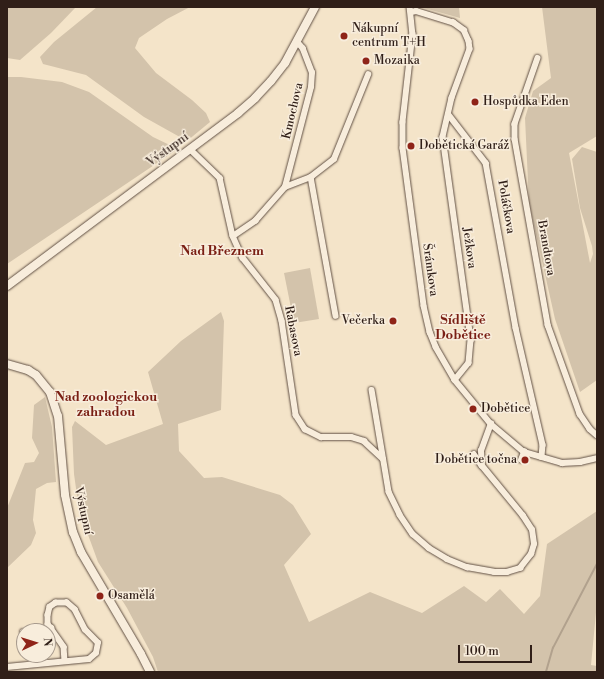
<!DOCTYPE html>
<meta charset="utf-8">
<style>
body{margin:0}
#map{position:relative;width:604px;height:679px;overflow:hidden;background:#f4e4c9;font-family:"Libre Bodoni",serif}
div>[style]{position:absolute}
.green>*{inset:0;background:#d3c3ab}
.stream>*{height:1.5px;margin:-0.75px;padding:0 0.75px;transform-origin:0.75px;border-radius:0.75px;background:#b1a18d}
.roads{filter:drop-shadow(0 0 1px #615044) drop-shadow(0 0 1px #615044)}
.street>*{height:5.5px;margin:-2.75px;padding:0 2.75px;transform-origin:2.75px;border-radius:2.75px;background:#f8eddc}
.secondary>*{height:8px;margin:-4px;padding:0 4px;transform-origin:4px;border-radius:4px;background:#f8eddc}
.dots>*{width:11px;height:11px;translate:-50% -50%;box-sizing:border-box;border:2px solid #f8eddc;border-radius:50%}
span{translate:-50% -50%;white-space:nowrap;text-align:center;line-height:1.15;-webkit-text-stroke:3px #f8eddc;paint-order:stroke}
.poi-label{font-size:12px;color:#301f18}
.left{translate:0 -50%;text-align:left}
.right{translate:-100% -50%;text-align:right}
.street-label{font-size:12px;color:#301f18}
.neighbourhood-label{font-size:13px;color:#7a1f14;font-weight:700}
.frame{position:absolute;inset:0;border:8px solid #301f18;pointer-events:none}
.north{position:absolute;left:16px;top:623px;width:40px;height:40px;box-sizing:border-box;background:#f8eddc;border:1px solid #a89b8e;border-radius:50%;rotate:86deg;font-size:11px;font-weight:700;line-height:16px;text-align:center;color:#301f18}
.north::after{content:'';display:block;margin:auto;width:14px;height:18px;background:#8f2418;clip-path:polygon(50% 0,100% 100%,50% 72%,0 100%)}
.scale{position:absolute;left:458px;top:645px;width:74px;height:18px;box-sizing:border-box;border:2px solid #301f18;border-top:0;padding-left:5px;font-size:12px;line-height:14px;white-space:nowrap;color:#301f18;-webkit-text-stroke:3px #f8eddc;paint-order:stroke}
</style>
<div id="map">
<div class="green">
<div style="clip-path:polygon(7px 7px,76px 7px,51px 33px,20px 60px,7px 58px)"></div>
<div style="clip-path:polygon(97px 7px,190px 7px,167px 19px,139px 38px,135px 48px,156px 73px,192px 100px,206px 113px,210px 122px,187px 141px,144px 117px,86px 75px,43px 64px,40px 57px,54px 42px)"></div>
<div style="clip-path:polygon(424px 7px,459px 7px,460px 18px,424px 8px)"></div>
<div style="clip-path:polygon(542px 7px,597px 7px,597px 136px,569px 153px,590px 263px,593px 254px,592px 246px,580px 208px,572px 159px,582px 147px,597px 152px,597px 380px,580px 392px,555px 319px,529px 203px,525px 118px,533px 91px,551px 78px)"></div>
<div style="clip-path:polygon(7px 77px,21px 77px,62px 82px,89px 92px,153px 137px,178px 149px,7px 264px)"></div>
<div style="clip-path:polygon(310px 268px,319px 319px,294px 323px,284px 273px)"></div>
<div style="clip-path:polygon(221px 312px,224px 321px,221px 410px,178px 424px,179px 451px,204px 478px,222px 477px,280px 495px,293px 505px,311px 534px,284px 565px,309px 622px,370px 592px,422px 613px,464px 586px,486px 602px,500px 589px,524px 614px,540px 596px,547px 544px,597px 511px,597px 602px,591px 665px,597px 666px,597px 672px,158px 672px,153px 657px,127px 608px,98px 562px,79px 510px,74px 474px,72px 427px,75px 421px,106px 445px,163px 424px,148px 372px,181px 341px)"></div>
<div style="clip-path:polygon(45px 397px,52px 427px,56px 482px,47px 483px,36px 489px,33px 520px,36px 533px,31px 545px,7px 568px,7px 508px,25px 463px,34px 462px,39px 453px,32px 438px,34px 405px)"></div>
</div>
<div class="stream">
<div style="left:546px;top:672px;width:25px;rotate:-74deg"></div>
<div style="left:553px;top:648px;width:95px;rotate:-62.4deg"></div>
</div>
<div class="roads">
<div class="street">
<div style="left:410px;top:7px;width:27px;rotate:84deg"></div>
<div style="left:413px;top:34px;width:89px;rotate:96.5deg"></div>
<div style="left:403px;top:122px;width:26px;rotate:90deg"></div>
<div style="left:403px;top:148px;width:159px;rotate:82.4deg"></div>
<div style="left:424px;top:306px;width:27px;rotate:77deg"></div>
<div style="left:430px;top:332px;width:16px;rotate:68deg"></div>
<div style="left:436px;top:347px;width:38px;rotate:60deg"></div>
<div style="left:455px;top:380px;width:57px;rotate:50.7deg"></div>
<div style="left:491px;top:424px;width:43px;rotate:40.3deg"></div>
<div style="left:524px;top:452px;width:40px;rotate:16deg"></div>
<div style="left:562px;top:463px;width:18px;rotate:-3deg"></div>
<div style="left:580px;top:462px;width:17px;rotate:-13deg"></div>
<div style="left:411px;top:12px;width:5px;rotate:-11deg"></div>
<div style="left:416px;top:11px;width:39px;rotate:17deg"></div>
<div style="left:453px;top:22px;width:14px;rotate:36deg"></div>
<div style="left:464px;top:30px;width:12px;rotate:66deg"></div>
<div style="left:469px;top:41px;width:8px;rotate:83deg"></div>
<div style="left:470px;top:49px;width:52px;rotate:110.2deg"></div>
<div style="left:452px;top:98px;width:40px;rotate:103deg"></div>
<div style="left:443px;top:137px;width:205px;rotate:82.1deg"></div>
<div style="left:471px;top:340px;width:23px;rotate:95deg"></div>
<div style="left:469px;top:363px;width:22px;rotate:129deg"></div>
<div style="left:538px;top:58px;width:70px;rotate:109.2deg"></div>
<div style="left:515px;top:124px;width:15px;rotate:90deg"></div>
<div style="left:515px;top:139px;width:189px;rotate:79.9deg"></div>
<div style="left:548px;top:325px;width:95px;rotate:70.2deg"></div>
<div style="left:580px;top:414px;width:18px;rotate:56deg"></div>
<div style="left:590px;top:429px;width:9px;rotate:41deg"></div>
<div style="left:449px;top:115px;width:61px;rotate:52.4deg"></div>
<div style="left:486px;top:163px;width:168px;rotate:79.7deg"></div>
<div style="left:516px;top:328px;width:120px;rotate:77deg"></div>
<div style="left:543px;top:445px;width:12px;rotate:95deg"></div>
<div style="left:190px;top:149px;width:42px;rotate:44deg"></div>
<div style="left:220px;top:178px;width:59px;rotate:77.4deg"></div>
<div style="left:233px;top:236px;width:24px;rotate:66deg"></div>
<div style="left:243px;top:258px;width:53px;rotate:51.8deg"></div>
<div style="left:276px;top:300px;width:22px;rotate:74deg"></div>
<div style="left:282px;top:321px;width:95px;rotate:81.5deg"></div>
<div style="left:296px;top:415px;width:17px;rotate:57deg"></div>
<div style="left:305px;top:429px;width:18px;rotate:27deg"></div>
<div style="left:321px;top:437px;width:30px"></div>
<div style="left:351px;top:437px;width:14px;rotate:17deg"></div>
<div style="left:364px;top:441px;width:26px;rotate:43deg"></div>
<div style="left:311px;top:177px;width:29px;rotate:-38deg"></div>
<div style="left:334px;top:159px;width:91px;rotate:-68deg"></div>
<div style="left:285px;top:187px;width:28px;rotate:-21deg"></div>
<div style="left:311px;top:177px;width:141px;rotate:79.8deg"></div>
<div style="left:233px;top:236px;width:27px;rotate:-34deg"></div>
<div style="left:255px;top:221px;width:45px;rotate:-48.6deg"></div>
<div style="left:285px;top:187px;width:103px;rotate:-75.4deg"></div>
<div style="left:311px;top:87px;width:14px;rotate:-86deg"></div>
<div style="left:312px;top:73px;width:26px;rotate:-111deg"></div>
<div style="left:303px;top:49px;width:9px;rotate:-131deg"></div>
<div style="left:372px;top:390px;width:103px;rotate:80.5deg"></div>
<div style="left:389px;top:492px;width:25px;rotate:64deg"></div>
<div style="left:400px;top:515px;width:23px;rotate:56deg"></div>
<div style="left:413px;top:534px;width:21px;rotate:41deg"></div>
<div style="left:429px;top:548px;width:21px;rotate:31deg"></div>
<div style="left:447px;top:559px;width:22px;rotate:22deg"></div>
<div style="left:467px;top:567px;width:27px;rotate:10deg"></div>
<div style="left:494px;top:572px;width:13px"></div>
<div style="left:507px;top:572px;width:14px;rotate:-17deg"></div>
<div style="left:520px;top:568px;width:18px;rotate:-52deg"></div>
<div style="left:531px;top:554px;width:10px;rotate:-73deg"></div>
<div style="left:534px;top:544px;width:14px;rotate:-98deg"></div>
<div style="left:532px;top:530px;width:17px;rotate:-123deg"></div>
<div style="left:523px;top:516px;width:65px;rotate:-129.4deg"></div>
<div style="left:482px;top:466px;width:15px;rotate:-94deg"></div>
<div style="left:481px;top:451px;width:29px;rotate:-70deg"></div>
<div style="left:474px;top:454px;width:14px;rotate:56deg"></div>
<div style="left:521px;top:460px;width:9px;rotate:-69deg"></div>
<div style="left:45px;top:631px;width:7px;rotate:-27deg"></div>
<div style="left:23px;top:632px;width:1px"></div>
<div style="left:7px;top:667px;width:82px;rotate:-5.6deg"></div>
<div style="left:89px;top:659px;width:9px;rotate:-41deg"></div>
<div style="left:96px;top:653px;width:10px;rotate:-79deg"></div>
<div style="left:98px;top:643px;width:18px;rotate:-135deg"></div>
<div style="left:85px;top:630px;width:22px;rotate:-117deg"></div>
<div style="left:75px;top:610px;width:11px;rotate:-139deg"></div>
<div style="left:67px;top:603px;width:11px;rotate:180deg"></div>
<div style="left:56px;top:603px;width:7px;rotate:146deg"></div>
<div style="left:50px;top:607px;width:8px;rotate:104deg"></div>
<div style="left:48px;top:615px;width:9px;rotate:90deg"></div>
<div style="left:48px;top:624px;width:28px;rotate:55deg"></div>
<div style="left:64px;top:647px;width:14px;rotate:86deg"></div>
</div>
<div class="secondary">
<div style="left:7px;top:286px;width:289px;rotate:-36.8deg"></div>
<div style="left:238px;top:113px;width:23px;rotate:-41deg"></div>
<div style="left:255px;top:98px;width:23px;rotate:-47deg"></div>
<div style="left:271px;top:81px;width:23px;rotate:-52deg"></div>
<div style="left:285px;top:63px;width:64px;rotate:-61.8deg"></div>
<div style="left:7px;top:364px;width:22px;rotate:16deg"></div>
<div style="left:28px;top:370px;width:9px;rotate:32deg"></div>
<div style="left:36px;top:375px;width:22px;rotate:51deg"></div>
<div style="left:50px;top:392px;width:25px;rotate:72deg"></div>
<div style="left:58px;top:416px;width:79px;rotate:84.9deg"></div>
<div style="left:65px;top:495px;width:38px;rotate:78deg"></div>
<div style="left:73px;top:532px;width:22px;rotate:68deg"></div>
<div style="left:81px;top:552px;width:118px;rotate:59.5deg"></div>
<div style="left:141px;top:654px;width:20px;rotate:63deg"></div>
</div>
</div>
<div class="dots">
<div style="left:344px;top:36px;background:#8f2418"></div>
<div style="left:366px;top:61px;background:#8f2418"></div>
<div style="left:475px;top:102px;background:#8f2418"></div>
<div style="left:411px;top:146px;background:#8f2418"></div>
<div style="left:393px;top:321px;background:#8f2418"></div>
<div style="left:473px;top:409px;background:#8f2418"></div>
<div style="left:525px;top:460px;background:#8f2418"></div>
<div style="left:100px;top:596px;background:#8f2418"></div>
</div>
<div class="poi-label">
<span class="left" style="left:352px;top:36px">Nákupní<br>centrum T+H</span>
<span class="left" style="left:374px;top:61px">Mozaika</span>
<span class="left" style="left:483px;top:102px">Hospůdka Eden</span>
<span class="left" style="left:419px;top:146px">Dobětická Garáž</span>
<span class="right" style="left:385px;top:321px">Večerka</span>
<span class="left" style="left:481px;top:409px">Dobětice</span>
<span class="right" style="left:517px;top:460px">Dobětice točna</span>
<span class="left" style="left:108px;top:596px">Osamělá</span>
</div>
<div class="street-label">
<span style="left:293px;top:111px;rotate:-77deg">Kmochova</span>
<span style="left:168px;top:150px;rotate:-36deg">Výstupní</span>
<span style="left:506px;top:207px;rotate:80deg">Poláčkova</span>
<span style="left:469px;top:248px;rotate:82deg">Ježkova</span>
<span style="left:546px;top:248px;rotate:80deg">Brandtova</span>
<span style="left:430px;top:270px;rotate:82deg">Šrámkova</span>
<span style="left:293px;top:331px;rotate:79deg">Rabasova</span>
<span style="left:83px;top:511px;rotate:77deg">Výstupní</span>
</div>
<div class="neighbourhood-label">
<span style="left:222px;top:251px">Nad Březnem</span>
<span style="left:463px;top:328px">Sídliště<br>Dobětice</span>
<span style="left:106px;top:405px">Nad zoologickou<br>zahradou</span>
</div>
<div class="frame"></div>
<div class="north">N</div>
<div class="scale">100 m</div>
</div>
